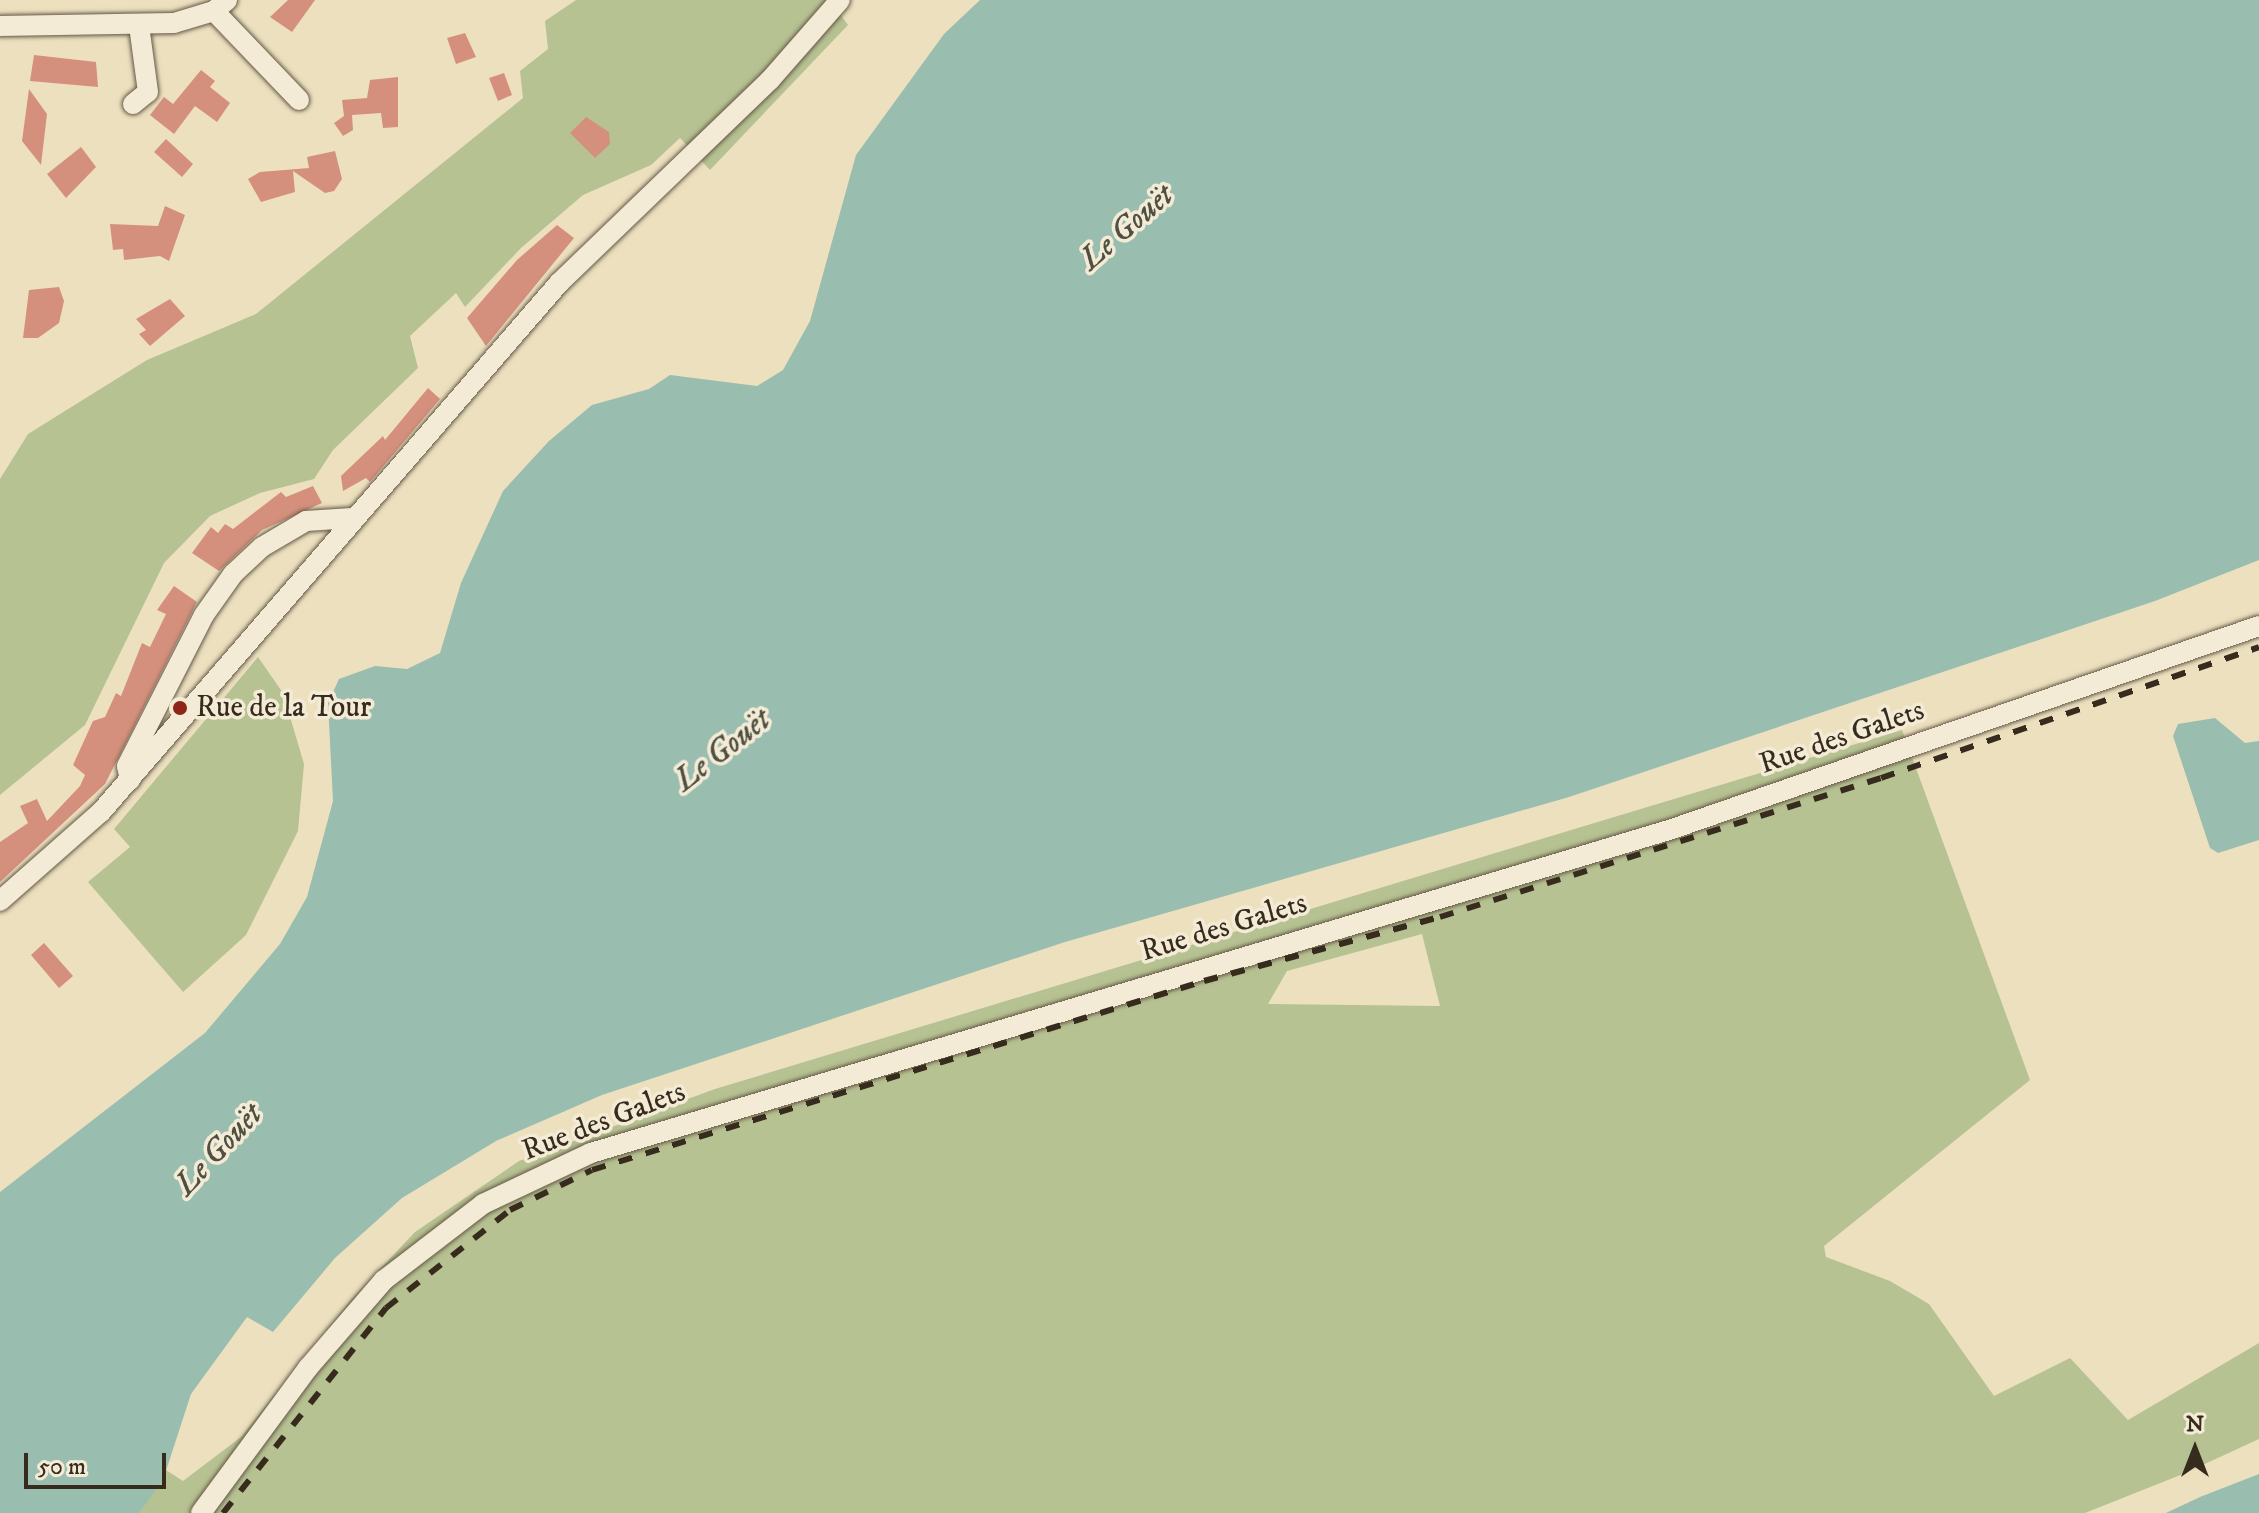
<!DOCTYPE html>
<meta charset="utf-8">
<style>
body{margin:0}
#map{position:relative;width:2259px;height:1513px;overflow:hidden;background:#ece0bf;font-family:"IM FELL DW Pica",serif}
div>[style]{position:absolute}
.green>*{inset:0;background:#b7c292}
.water>*{inset:0;background:#99bdaf}
.building>*{inset:0;background:#d5907d}
.roads{filter:drop-shadow(0 0 2px #645846) drop-shadow(0 0 2px #645846)}
.minor>*{height:20px;margin:-10px;padding:0 10px;transform-origin:10px;border-radius:10px;background:#f3ebd5}
.rail>*{height:6px;margin-top:-3px;transform-origin:0;background:repeating-linear-gradient(90deg,#372b1e 0 14px,transparent 0 28px)}
.dots>*{width:22px;height:22px;translate:-50% -50%;box-sizing:border-box;border:4px solid #f3ebd5;border-radius:50%}
span{translate:-50% -50%;white-space:nowrap;text-align:center;line-height:1.15;-webkit-text-stroke:7px #f3ebd5;paint-order:stroke}
.poi-label{font-size:30px;color:#372b1e}
.left{translate:0 -50%;text-align:left}
.street-label{font-size:30px;color:#372b1e}
.water-label{font-size:32px;color:#505042;font-style:italic}
.north{position:absolute;left:2155px;top:1409px;width:80px;height:80px;-webkit-text-stroke:6px #f3ebd5;paint-order:stroke;rotate:0deg;font-size:22px;font-weight:700;line-height:32px;text-align:center;color:#372b1e}
.north::after{content:'';display:block;margin:auto;width:28px;height:36px;background:#372b1e;clip-path:polygon(50% 0,100% 100%,50% 72%,0 100%)}
.scale{position:absolute;left:24px;top:1453px;width:142px;height:36px;box-sizing:border-box;border:4px solid #372b1e;border-top:0;padding-left:10px;font-size:24px;line-height:28px;white-space:nowrap;color:#372b1e;-webkit-text-stroke:6px #f3ebd5;paint-order:stroke}
</style>
<div id="map">
<div class="green">
<div style="clip-path:polygon(576px 0,830px 0,848px 25px,710px 170px,680px 138px,651px 165px,583px 195px,521px 248px,465px 307px,456px 293px,410px 336px,418px 368px,333px 450px,314px 479px,260px 493px,210px 516px,164px 563px,85px 725px,0 795px,0 479px,28px 434px,147px 360px,256px 314px,523px 98px,520px 71px,548px 49px,545px 21px)"></div>
<div style="clip-path:polygon(258px 657px,283px 693px,304px 764px,298px 831px,246px 935px,183px 992px,88px 882px,130px 847px,114px 829px)"></div>
<div style="clip-path:polygon(evenodd,1902px 730px,2030px 1080px,1824px 1246px,1826px 1257px,1890px 1281px,1929px 1304px,1994px 1396px,2070px 1358px,2128px 1420px,2259px 1343px,2259px 1439px,2183px 1474px,2085px 1513px,139px 1513px,166px 1470px,183px 1481px,241px 1437px,351px 1300px,415px 1232px,519px 1161px,715px 1089px,1902px 730px,1422px 934px,1440px 1006px,1268px 1004px,1287px 971px,1422px 934px)"></div>
</div>
<div class="water">
<div style="clip-path:polygon(980px 0,2259px 0,2259px 560px,2155px 601px,1569px 797px,1065px 942px,602px 1095px,496px 1141px,402px 1198px,335px 1258px,273px 1332px,247px 1317px,191px 1394px,163px 1480px,139px 1513px,0 1513px,0 1192px,205px 1033px,280px 944px,307px 897px,333px 801px,328px 703px,339px 679px,375px 666px,407px 669px,440px 653px,461px 583px,503px 491px,549px 441px,592px 405px,649px 389px,670px 375px,757px 386px,783px 370px,810px 321px,856px 155px,944px 34px)"></div>
<div style="clip-path:polygon(2215px 718px,2245px 743px,2259px 741px,2259px 840px,2218px 853px,2210px 848px,2173px 736px,2178px 724px)"></div>
<div style="clip-path:polygon(2259px 1474px,2259px 1513px,2166px 1513px,2200px 1497px)"></div>
</div>
<div class="building">
<div style="clip-path:polygon(288px 0,315px 0,292px 32px,270px 17px)"></div>
<div style="clip-path:polygon(465px 33px,476px 57px,456px 64px,447px 38px)"></div>
<div style="clip-path:polygon(34px 55px,96px 62px,98px 87px,30px 81px)"></div>
<div style="clip-path:polygon(201px 70px,215px 81px,210px 87px,230px 103px,217px 122px,195px 106px,174px 134px,150px 115px,164px 97px,173px 104px)"></div>
<div style="clip-path:polygon(504px 73px,512px 95px,498px 101px,489px 78px)"></div>
<div style="clip-path:polygon(398px 77px,398px 127px,383px 128px,381px 113px,352px 115px,353px 130px,343px 136px,334px 123px,344px 116px,342px 100px,367px 98px,370px 80px)"></div>
<div style="clip-path:polygon(29px 89px,47px 114px,41px 165px,22px 141px)"></div>
<div style="clip-path:polygon(586px 117px,609px 132px,610px 144px,595px 158px,570px 133px)"></div>
<div style="clip-path:polygon(166px 139px,193px 164px,182px 177px,154px 152px)"></div>
<div style="clip-path:polygon(81px 147px,96px 167px,66px 198px,47px 174px)"></div>
<div style="clip-path:polygon(335px 151px,342px 179px,334px 191px,325px 193px,293px 171px,295px 192px,261px 202px,248px 179px,260px 172px,309px 168px,307px 157px)"></div>
<div style="clip-path:polygon(165px 206px,185px 215px,169px 261px,160px 256px,124px 260px,123px 249px,113px 250px,110px 224px,158px 226px)"></div>
<div style="clip-path:polygon(557px 225px,574px 238px,486px 346px,467px 318px,517px 260px)"></div>
<div style="clip-path:polygon(59px 287px,64px 301px,59px 323px,38px 338px,23px 338px,29px 290px)"></div>
<div style="clip-path:polygon(170px 299px,185px 316px,150px 346px,139px 334px,146px 330px,136px 319px)"></div>
<div style="clip-path:polygon(428px 388px,440px 399px,370px 482px,366px 478px,343px 491px,341px 476px,383px 436px,385px 440px)"></div>
<div style="clip-path:polygon(313px 486px,322px 503px,262px 530px,219px 571px,192px 553px,211px 527px,218px 533px,225px 524px,233px 529px,281px 492px,286px 497px)"></div>
<div style="clip-path:polygon(174px 586px,197px 602px,105px 784px,0 882px,0 842px,28px 823px,20px 806px,37px 799px,47px 821px,80px 786px,85px 775px,73px 765px,93px 721px,105px 717px,116px 693px,121px 696px,142px 643px,150px 647px,166px 614px,157px 610px)"></div>
<div style="clip-path:polygon(44px 943px,73px 976px,59px 988px,31px 955px)"></div>
</div>
<div class="roads">
<div class="minor">
<div style="left:214px;top:11px;width:123px;rotate:46.3deg"></div>
<div style="left:0;top:26px;width:174px;rotate:-1deg"></div>
<div style="left:174px;top:23px;width:42px;rotate:-16.7deg"></div>
<div style="left:214px;top:11px;width:17px;rotate:-40deg"></div>
<div style="left:133px;top:104px;width:19px;rotate:-39deg"></div>
<div style="left:148px;top:92px;width:68px;rotate:-97.7deg"></div>
<div style="left:130px;top:780px;width:14px;rotate:-102deg"></div>
<div style="left:127px;top:766px;width:169px;rotate:-63deg"></div>
<div style="left:204px;top:615px;width:50px;rotate:-54.7deg"></div>
<div style="left:233px;top:574px;width:40px;rotate:-43deg"></div>
<div style="left:262px;top:547px;width:51px;rotate:-30.6deg"></div>
<div style="left:306px;top:521px;width:46px;rotate:-3.7deg"></div>
<div style="left:0;top:901px;width:135px;rotate:-41.4deg"></div>
<div style="left:101px;top:812px;width:700px;rotate:-49.11deg"></div>
<div style="left:559px;top:283px;width:293px;rotate:-43.9deg"></div>
<div style="left:770px;top:80px;width:106px;rotate:-48.8deg"></div>
<div style="left:201px;top:1513px;width:180px;rotate:-53.6deg"></div>
<div style="left:308px;top:1368px;width:116px;rotate:-49.2deg"></div>
<div style="left:384px;top:1280px;width:125px;rotate:-37.5deg"></div>
<div style="left:483px;top:1204px;width:119px;rotate:-25.3deg"></div>
<div style="left:591px;top:1153px;width:1129px;rotate:-16.68deg"></div>
<div style="left:1672px;top:829px;width:621px;rotate:-19.08deg"></div>
</div>
</div>
<div class="rail">
<div style="left:223px;top:1513px;width:262px;rotate:-51.5deg"></div>
<div style="left:386px;top:1308px;width:158px;rotate:-38.3deg"></div>
<div style="left:510px;top:1210px;width:91px;rotate:-26deg"></div>
<div style="left:592px;top:1170px;width:641px;rotate:-17.16deg"></div>
<div style="left:1204px;top:981px;width:245px;rotate:-15.2deg"></div>
<div style="left:1440px;top:917px;width:462px;rotate:-17.5deg"></div>
<div style="left:1881px;top:778px;width:400px;rotate:-19.1deg"></div>
</div>
<div class="dots">
<div style="left:180px;top:708px;background:#8f2418"></div>
</div>
<div class="poi-label">
<span class="left" style="left:196px;top:708px">Rue de la Tour</span>
</div>
<div class="street-label">
<span style="left:1842px;top:738px;rotate:-19deg">Rue des Galets</span>
<span style="left:1224px;top:928px;rotate:-17deg">Rue des Galets</span>
<span style="left:604px;top:1122px;rotate:-21deg">Rue des Galets</span>
</div>
<div class="water-label">
<span style="left:1127px;top:228px;rotate:-41deg">Le Gouët</span>
<span style="left:723px;top:751px;rotate:-38deg">Le Gouët</span>
<span style="left:219px;top:1150px;rotate:-47deg">Le Gouët</span>
</div>
<div class="north">N</div>
<div class="scale">50 m</div>
</div>
